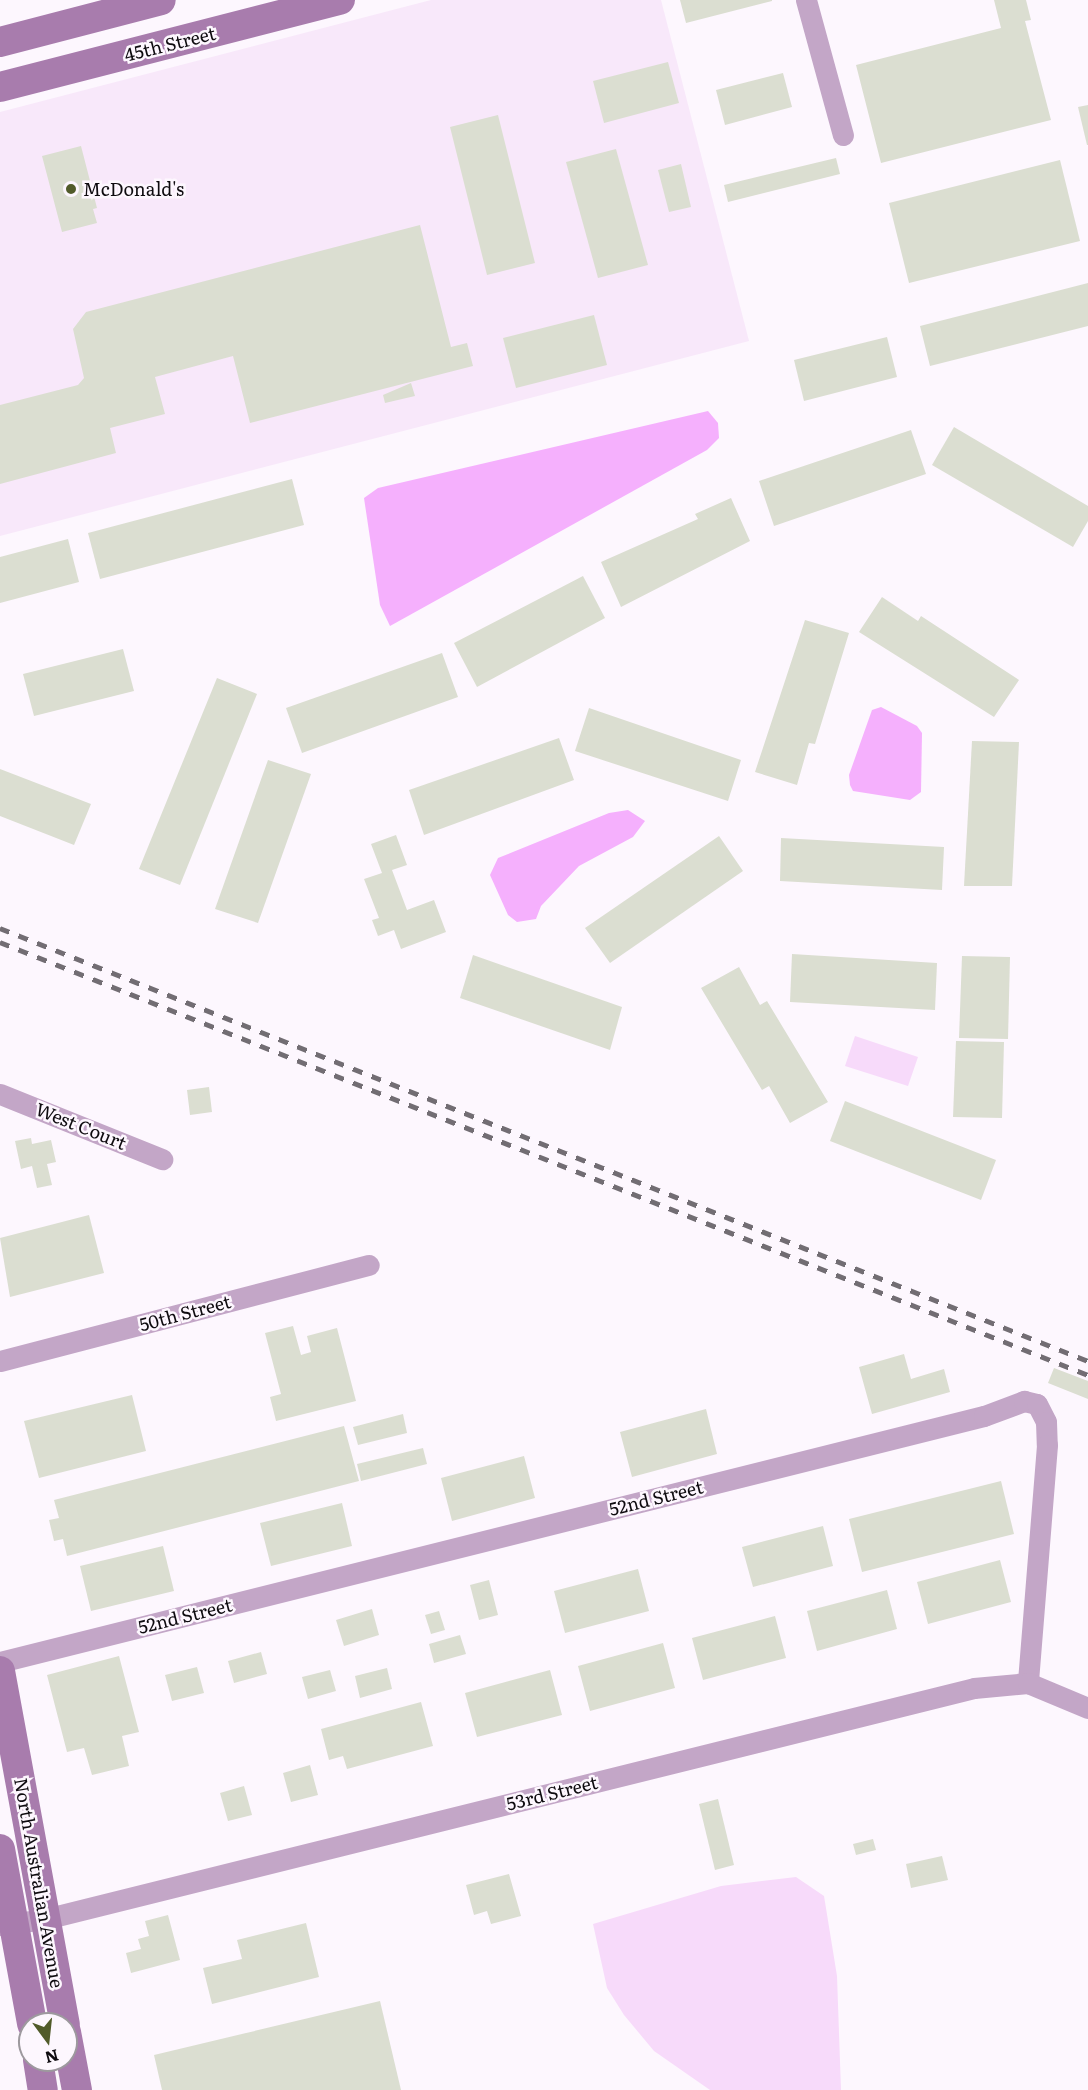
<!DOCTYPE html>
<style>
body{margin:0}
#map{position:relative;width:1088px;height:2090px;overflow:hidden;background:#fdf7fe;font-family:Literata,serif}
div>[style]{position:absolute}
.built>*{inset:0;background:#f8e8fa}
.green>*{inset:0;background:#f7dafa}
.water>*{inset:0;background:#f5b0fd}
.building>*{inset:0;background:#dbded1}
.street>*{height:21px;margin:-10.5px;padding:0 10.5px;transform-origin:10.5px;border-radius:10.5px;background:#c3a6c7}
.secondary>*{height:30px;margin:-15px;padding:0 15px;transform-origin:15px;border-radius:15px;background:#a87cad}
.rail>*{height:4.5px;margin-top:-2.25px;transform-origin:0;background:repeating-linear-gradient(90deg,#726d73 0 10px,transparent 0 20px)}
.dots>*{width:16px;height:16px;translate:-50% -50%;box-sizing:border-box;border:3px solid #fdf7fe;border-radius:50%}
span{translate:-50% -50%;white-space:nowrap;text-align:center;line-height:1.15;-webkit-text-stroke:5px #fdf7fe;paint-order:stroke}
.street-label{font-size:18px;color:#0e0b0f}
.poi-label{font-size:18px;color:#0e0b0f}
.left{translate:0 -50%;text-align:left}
.north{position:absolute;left:18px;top:2012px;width:60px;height:60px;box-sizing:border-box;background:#fdf7fe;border:2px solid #9d999e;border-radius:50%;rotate:165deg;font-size:16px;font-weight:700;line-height:24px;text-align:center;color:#0e0b0f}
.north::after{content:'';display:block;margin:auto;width:21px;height:27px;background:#515b2a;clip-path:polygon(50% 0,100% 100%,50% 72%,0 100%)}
</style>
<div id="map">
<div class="built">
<div style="clip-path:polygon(431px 0,661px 0,749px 341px,0 536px,0 112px)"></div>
</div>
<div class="green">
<div style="clip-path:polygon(855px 1036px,918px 1057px,908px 1086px,845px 1066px)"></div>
<div style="clip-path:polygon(796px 1877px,824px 1896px,837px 1976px,841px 2090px,710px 2090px,654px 2051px,624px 2015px,607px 1988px,593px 1924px,721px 1886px)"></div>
</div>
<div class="water">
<div style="clip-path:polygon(708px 411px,718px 423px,719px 438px,707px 450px,390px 626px,380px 605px,364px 498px,378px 488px)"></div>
<div style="clip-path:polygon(881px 707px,917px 726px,922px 733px,921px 792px,910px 800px,853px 791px,850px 785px,849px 775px,872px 710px)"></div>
<div style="clip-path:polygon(628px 810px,645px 821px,633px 837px,579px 866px,541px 906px,536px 919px,517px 922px,508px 915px,490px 875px,498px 858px,609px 813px)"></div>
</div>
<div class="building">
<div style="clip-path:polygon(680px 0,772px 0,772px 1px,686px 23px)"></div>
<div style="clip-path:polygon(994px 0,1026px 0,1031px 20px,1025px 21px,1051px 120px,881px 163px,856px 65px,1001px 28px)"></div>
<div style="clip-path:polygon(668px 62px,679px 103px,604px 123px,593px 81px)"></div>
<div style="clip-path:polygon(783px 73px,792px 107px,725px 125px,716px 90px)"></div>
<div style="clip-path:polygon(1088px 105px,1088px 145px,1087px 145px,1078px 107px)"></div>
<div style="clip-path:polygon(498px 115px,535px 263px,487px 275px,450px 127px)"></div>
<div style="clip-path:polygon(81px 146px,97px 208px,93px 209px,97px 223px,62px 232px,42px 156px)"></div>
<div style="clip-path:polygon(616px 149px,648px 265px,598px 278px,566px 162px)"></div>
<div style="clip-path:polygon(836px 158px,840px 174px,728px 202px,724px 185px)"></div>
<div style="clip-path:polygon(1060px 160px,1080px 241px,909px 283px,889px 203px)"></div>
<div style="clip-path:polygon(681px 164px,691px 207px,669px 212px,658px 170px)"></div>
<div style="clip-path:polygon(420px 225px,451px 347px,467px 343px,473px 366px,250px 423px,233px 356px,155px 377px,165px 414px,110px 428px,116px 453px,0 484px,0 405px,78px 385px,84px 378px,73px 329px,86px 312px)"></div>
<div style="clip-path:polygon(1088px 283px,1088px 326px,930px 366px,920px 326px)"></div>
<div style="clip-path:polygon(594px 315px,607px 365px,516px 388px,503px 338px)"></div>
<div style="clip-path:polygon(887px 337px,897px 377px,804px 401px,794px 360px)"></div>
<div style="clip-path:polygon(411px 383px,415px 396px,385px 403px,383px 395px)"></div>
<div style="clip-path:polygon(954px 427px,1088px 506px,1088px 521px,1073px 547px,932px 465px)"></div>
<div style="clip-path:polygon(911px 430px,926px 474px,774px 526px,759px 481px)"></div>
<div style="clip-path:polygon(292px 479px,304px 525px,100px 579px,88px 533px)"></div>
<div style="clip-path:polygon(731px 498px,750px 541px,621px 607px,601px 562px,698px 519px,695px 514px)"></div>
<div style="clip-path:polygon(68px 539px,79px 582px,0 603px,0 557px)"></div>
<div style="clip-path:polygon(583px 576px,605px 618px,477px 687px,454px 643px)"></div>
<div style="clip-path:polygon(882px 597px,918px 621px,921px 616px,1019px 680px,994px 717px,859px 632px)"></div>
<div style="clip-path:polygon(805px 620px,849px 633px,815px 744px,809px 743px,797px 785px,755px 772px)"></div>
<div style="clip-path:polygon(123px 649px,134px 691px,34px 716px,23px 674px)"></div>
<div style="clip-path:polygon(442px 653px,458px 697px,302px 753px,286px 708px)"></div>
<div style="clip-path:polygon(217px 678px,257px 694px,180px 885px,139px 869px)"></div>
<div style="clip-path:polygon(589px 708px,741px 760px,728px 801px,575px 751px)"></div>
<div style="clip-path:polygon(559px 738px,574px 780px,424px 835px,409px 790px)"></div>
<div style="clip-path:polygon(972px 741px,1019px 742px,1012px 886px,964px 886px)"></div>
<div style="clip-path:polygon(268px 760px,311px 774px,258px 923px,215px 909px)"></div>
<div style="clip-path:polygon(0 769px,91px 804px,74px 845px,0 816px)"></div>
<div style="clip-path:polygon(396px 835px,407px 865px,392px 870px,407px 910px,434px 900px,446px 932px,401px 949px,394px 930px,378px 936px,372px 920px,379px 918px,364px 879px,382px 873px,371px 844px)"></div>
<div style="clip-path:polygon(719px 836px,743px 871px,610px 963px,585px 928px)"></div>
<div style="clip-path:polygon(781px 838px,944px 847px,942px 890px,780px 881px)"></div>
<div style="clip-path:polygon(792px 954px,937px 963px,935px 1010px,790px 1002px)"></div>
<div style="clip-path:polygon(473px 955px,622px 1007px,610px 1050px,460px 998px)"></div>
<div style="clip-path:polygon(962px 956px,1010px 957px,1008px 1039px,959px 1038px)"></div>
<div style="clip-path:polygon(739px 967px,760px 1005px,767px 1001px,828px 1102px,790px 1123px,769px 1086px,762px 1090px,701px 988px)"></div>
<div style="clip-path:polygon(956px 1041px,1004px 1042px,1002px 1118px,953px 1117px)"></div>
<div style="clip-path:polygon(209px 1087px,212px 1112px,190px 1115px,187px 1090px)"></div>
<div style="clip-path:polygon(845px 1101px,996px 1160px,981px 1200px,830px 1141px)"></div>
<div style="clip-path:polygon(31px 1138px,32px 1144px,51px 1140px,56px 1162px,47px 1164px,52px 1185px,37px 1188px,32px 1166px,21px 1169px,15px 1141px)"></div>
<div style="clip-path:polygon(89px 1215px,104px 1273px,10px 1297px,0 1238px)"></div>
<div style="clip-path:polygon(293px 1326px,301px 1355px,311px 1352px,307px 1336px,337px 1328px,356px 1401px,276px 1421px,270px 1397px,281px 1394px,265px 1333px)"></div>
<div style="clip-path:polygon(904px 1354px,911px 1379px,944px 1369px,950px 1392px,872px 1414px,859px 1367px)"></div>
<div style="clip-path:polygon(1054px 1368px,1088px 1381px,1088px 1399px,1048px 1383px)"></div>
<div style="clip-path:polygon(132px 1395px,146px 1451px,39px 1478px,24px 1421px)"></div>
<div style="clip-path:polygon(706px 1409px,717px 1454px,632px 1477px,620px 1432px)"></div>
<div style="clip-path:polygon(403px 1414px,407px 1433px,358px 1445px,353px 1427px)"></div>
<div style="clip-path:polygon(344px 1426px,359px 1481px,67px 1556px,63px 1539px,54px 1541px,49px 1520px,59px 1518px,54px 1500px)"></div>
<div style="clip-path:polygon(423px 1448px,427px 1464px,361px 1481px,357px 1464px)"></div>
<div style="clip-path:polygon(524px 1456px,535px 1498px,452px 1521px,441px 1478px)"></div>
<div style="clip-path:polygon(1001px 1481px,1014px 1534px,862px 1572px,849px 1519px)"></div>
<div style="clip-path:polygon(342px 1503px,352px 1546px,271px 1566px,260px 1523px)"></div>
<div style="clip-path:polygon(823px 1526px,833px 1566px,753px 1587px,742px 1547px)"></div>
<div style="clip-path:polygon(163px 1546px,174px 1591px,91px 1611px,80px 1566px)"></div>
<div style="clip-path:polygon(1000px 1560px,1011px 1602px,928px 1624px,917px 1582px)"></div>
<div style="clip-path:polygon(638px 1569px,649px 1611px,565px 1633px,554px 1591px)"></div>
<div style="clip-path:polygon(489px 1580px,498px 1615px,479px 1620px,470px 1585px)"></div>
<div style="clip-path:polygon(887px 1590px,897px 1629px,817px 1651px,807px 1611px)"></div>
<div style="clip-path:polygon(372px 1609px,379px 1635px,344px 1646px,336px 1620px)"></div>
<div style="clip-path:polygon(439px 1611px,445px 1630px,431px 1634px,425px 1615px)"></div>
<div style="clip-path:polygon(775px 1616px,786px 1658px,703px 1680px,692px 1638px)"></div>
<div style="clip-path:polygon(460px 1635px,466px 1654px,434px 1663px,429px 1644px)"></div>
<div style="clip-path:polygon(663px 1643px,675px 1688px,590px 1711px,578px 1666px)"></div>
<div style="clip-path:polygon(261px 1652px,267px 1674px,234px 1683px,228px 1661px)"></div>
<div style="clip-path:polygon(119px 1656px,139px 1732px,122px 1736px,129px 1766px,92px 1775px,84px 1748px,67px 1752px,47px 1675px)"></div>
<div style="clip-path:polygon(197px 1667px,204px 1693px,172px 1701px,165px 1675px)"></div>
<div style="clip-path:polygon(387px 1668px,392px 1689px,360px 1698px,355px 1676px)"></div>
<div style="clip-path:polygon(330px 1670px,336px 1691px,308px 1699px,302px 1677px)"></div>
<div style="clip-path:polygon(550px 1670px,562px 1715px,477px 1737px,465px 1693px)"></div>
<div style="clip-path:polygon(421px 1702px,433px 1746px,347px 1769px,343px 1756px,329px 1760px,321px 1729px)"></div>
<div style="clip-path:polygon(310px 1765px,318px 1795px,291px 1802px,283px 1773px)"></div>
<div style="clip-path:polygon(244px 1786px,252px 1815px,228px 1821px,220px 1793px)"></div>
<div style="clip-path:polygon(718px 1799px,734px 1865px,715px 1870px,699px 1804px)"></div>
<div style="clip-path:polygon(873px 1839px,876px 1850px,856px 1855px,853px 1844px)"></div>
<div style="clip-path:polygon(942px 1856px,948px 1880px,911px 1888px,906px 1864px)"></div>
<div style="clip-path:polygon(509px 1874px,521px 1916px,491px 1924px,487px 1911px,474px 1915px,466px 1885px)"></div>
<div style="clip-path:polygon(168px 1915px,180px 1960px,131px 1973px,126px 1953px,141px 1949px,138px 1939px,149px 1936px,145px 1921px)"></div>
<div style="clip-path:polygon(306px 1923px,319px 1977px,212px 2004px,203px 1968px,242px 1959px,237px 1940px)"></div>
<div style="clip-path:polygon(380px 2001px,401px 2090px,162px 2090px,154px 2055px)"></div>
</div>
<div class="street">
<div style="left:806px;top:0;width:140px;rotate:74.7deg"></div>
<div style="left:0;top:1094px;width:175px;rotate:21.9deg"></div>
<div style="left:0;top:1361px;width:381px;rotate:-14.6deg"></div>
<div style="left:0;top:1662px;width:1014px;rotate:-14.04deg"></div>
<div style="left:984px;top:1416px;width:43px;rotate:-20.6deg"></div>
<div style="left:1024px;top:1401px;width:13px;rotate:13deg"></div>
<div style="left:1037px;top:1404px;width:20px;rotate:63deg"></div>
<div style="left:1046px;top:1422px;width:23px;rotate:88deg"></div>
<div style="left:1047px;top:1445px;width:239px;rotate:94.6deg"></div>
<div style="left:0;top:1925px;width:45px;rotate:-7.6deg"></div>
<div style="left:45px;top:1919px;width:957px;rotate:-13.96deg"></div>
<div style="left:974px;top:1688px;width:54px;rotate:-5.3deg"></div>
<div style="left:1028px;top:1683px;width:65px;rotate:22.6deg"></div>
</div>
<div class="secondary">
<div style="left:0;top:42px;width:166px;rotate:-14.6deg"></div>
<div style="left:0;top:87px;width:351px;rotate:-14.4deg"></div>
<div style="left:0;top:1671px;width:359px;rotate:79.6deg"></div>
<div style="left:0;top:1849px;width:178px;rotate:79.6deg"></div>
<div style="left:66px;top:2032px;width:59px;rotate:79.3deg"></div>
<div style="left:38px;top:2060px;width:30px;rotate:81deg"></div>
</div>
<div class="rail">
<div style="left:0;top:928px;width:1171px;rotate:21.7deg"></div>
<div style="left:0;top:942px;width:1171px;rotate:21.7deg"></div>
</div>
<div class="dots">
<div style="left:71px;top:189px;background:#515b2a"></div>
</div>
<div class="street-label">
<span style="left:170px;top:44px;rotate:-14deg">45th Street</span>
<span style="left:81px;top:1126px;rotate:22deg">West Court</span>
<span style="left:185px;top:1313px;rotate:-15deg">50th Street</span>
<span style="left:656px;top:1498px;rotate:-14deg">52nd Street</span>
<span style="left:185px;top:1616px;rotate:-14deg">52nd Street</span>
<span style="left:552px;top:1793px;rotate:-14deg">53rd Street</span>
<span style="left:39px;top:1883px;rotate:80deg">North Australian Avenue</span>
</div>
<div class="poi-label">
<span class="left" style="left:83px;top:189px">McDonald's</span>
</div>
<div class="north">N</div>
</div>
